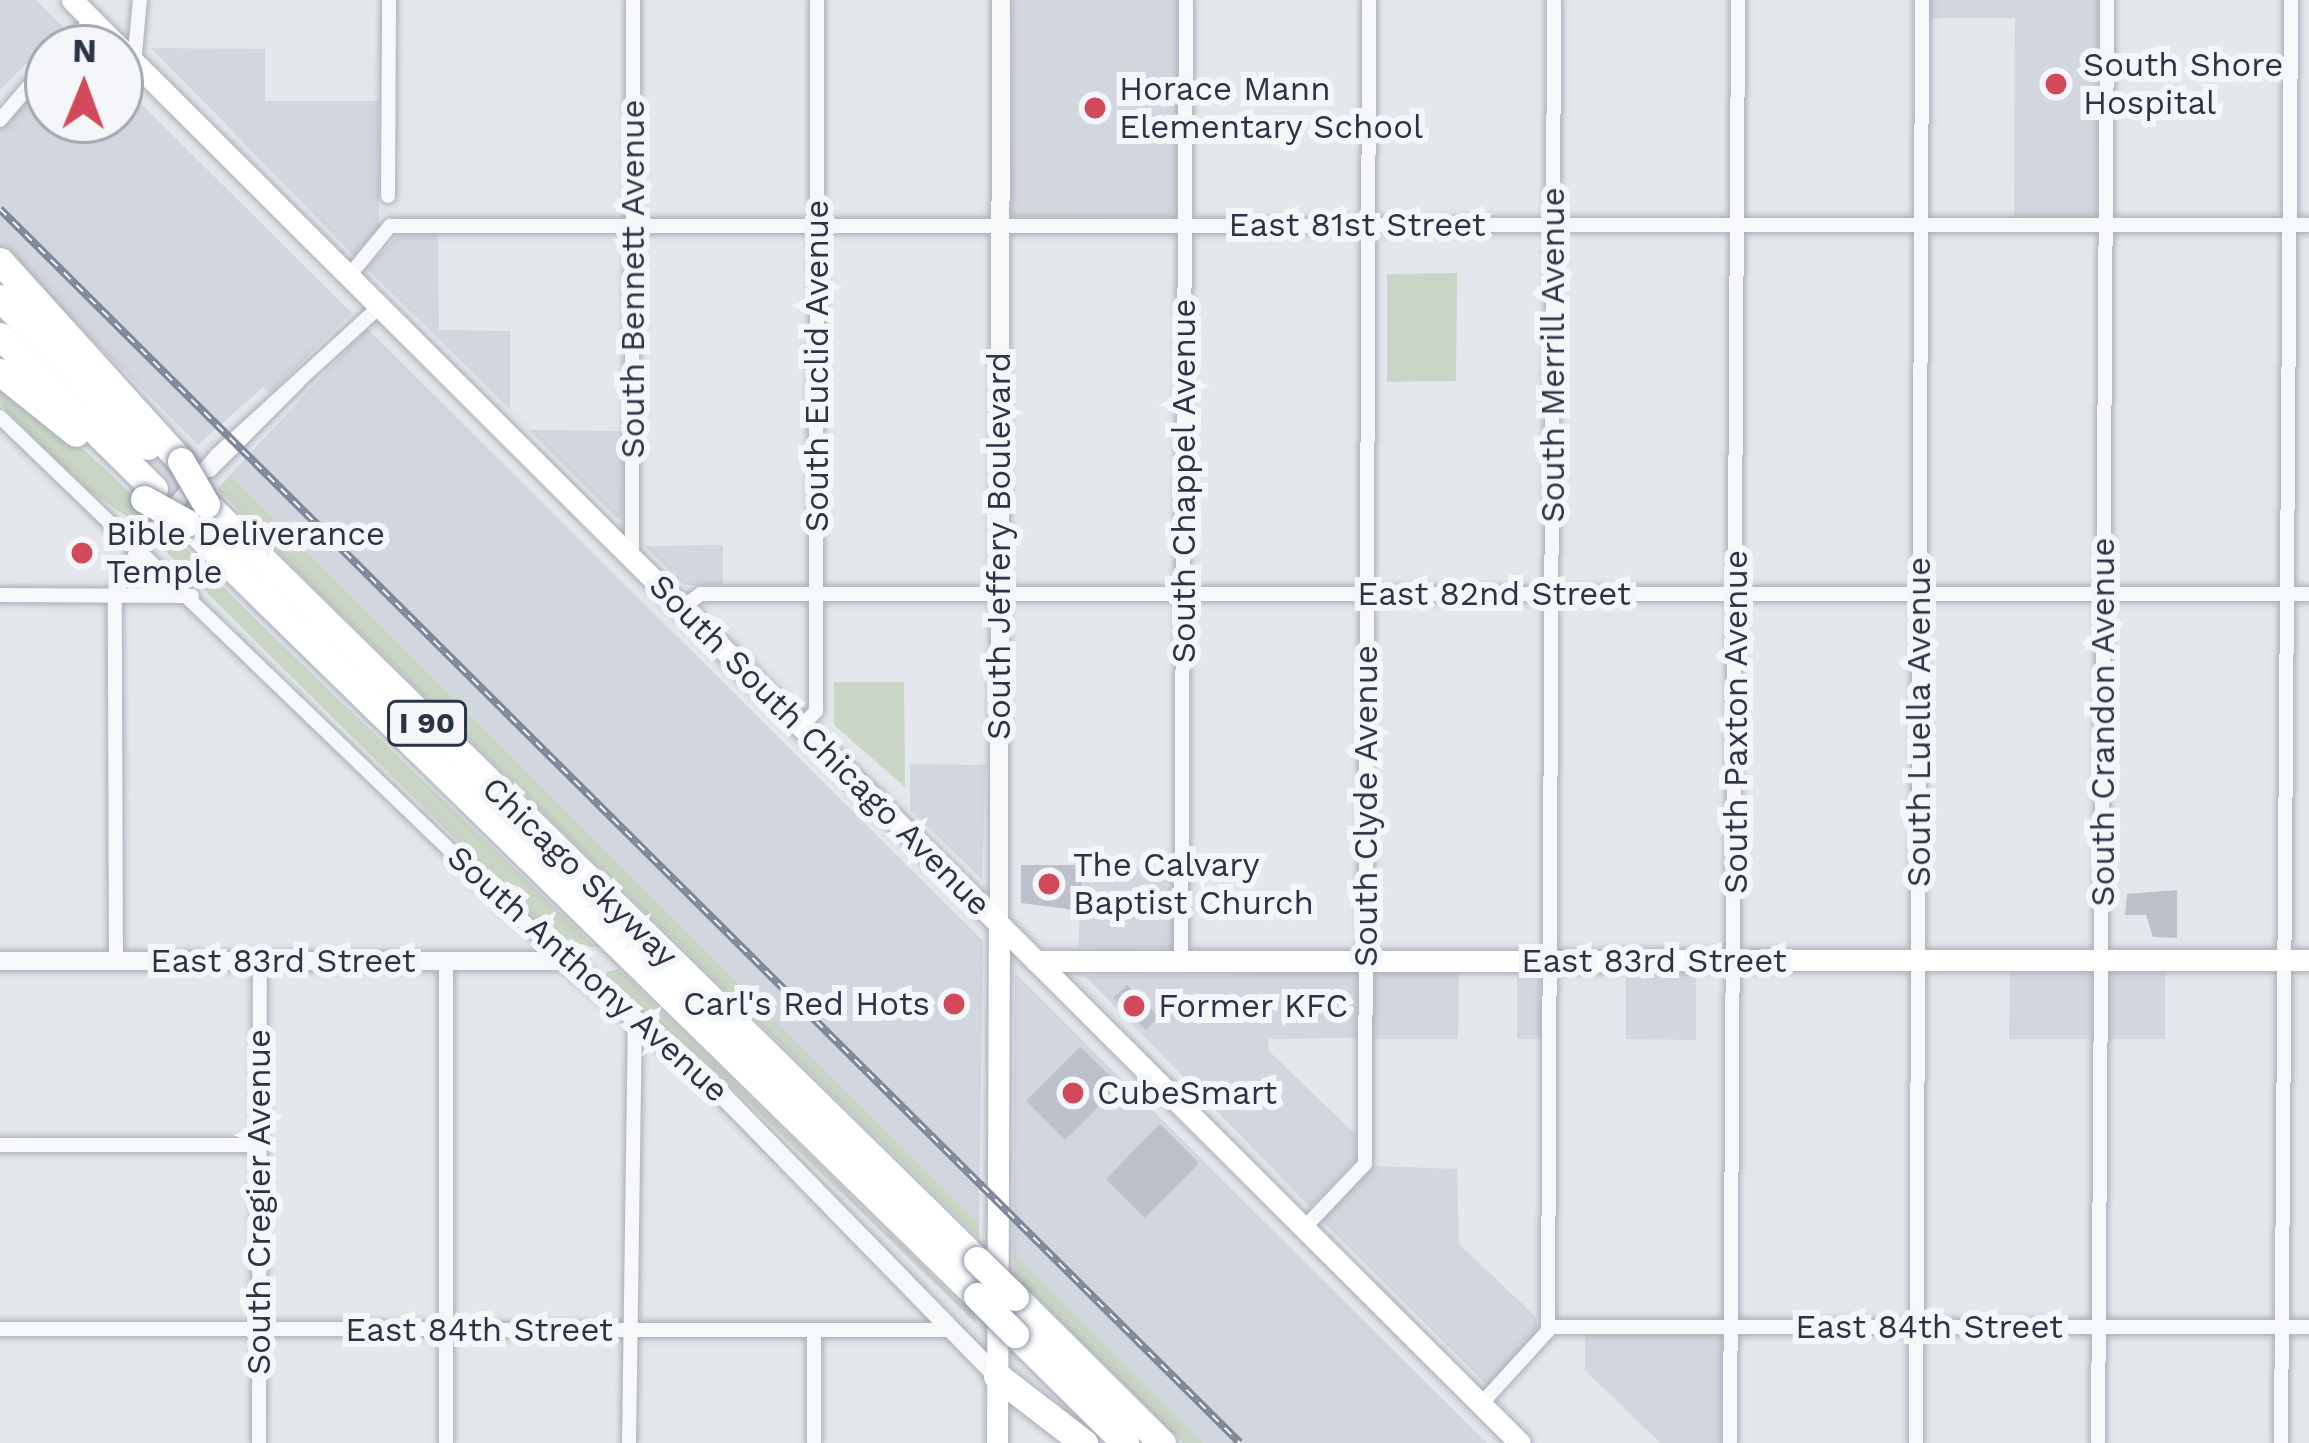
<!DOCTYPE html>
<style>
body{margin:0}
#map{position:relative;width:2309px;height:1443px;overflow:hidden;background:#e4e7ec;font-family:"Work Sans",sans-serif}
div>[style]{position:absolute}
.built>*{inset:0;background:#d2d6de}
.green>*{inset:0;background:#c9d6c5}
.building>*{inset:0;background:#bbc0ca}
.roads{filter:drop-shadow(0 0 3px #a9aeb7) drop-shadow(0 0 3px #a9aeb7)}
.minor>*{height:14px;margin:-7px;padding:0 7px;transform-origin:7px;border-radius:7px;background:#f7f8fa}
.tertiary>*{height:18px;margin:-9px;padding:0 9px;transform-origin:9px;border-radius:9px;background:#f7f8fa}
.secondary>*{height:21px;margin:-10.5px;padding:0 10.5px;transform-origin:10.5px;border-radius:10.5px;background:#fff}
.motorway>*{height:27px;margin:-13.5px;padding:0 13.5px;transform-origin:13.5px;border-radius:13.5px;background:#fff}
.rail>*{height:8px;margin-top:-4px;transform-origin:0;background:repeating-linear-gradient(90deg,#f4f6f9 0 9px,#7d8696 0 18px);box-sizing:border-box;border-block:3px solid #7d8696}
.bridges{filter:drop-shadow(0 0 3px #8b94a3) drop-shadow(0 0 3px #8b94a3)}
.motorway-bridge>*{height:27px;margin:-13.5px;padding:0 13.5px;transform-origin:13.5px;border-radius:13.5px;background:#fff}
.dots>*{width:33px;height:33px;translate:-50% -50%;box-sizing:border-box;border:6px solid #f4f6f9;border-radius:50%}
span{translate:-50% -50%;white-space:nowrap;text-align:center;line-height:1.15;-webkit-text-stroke:12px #f4f6f9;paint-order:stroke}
.shield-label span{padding:3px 9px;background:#f4f6f9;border:3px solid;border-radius:9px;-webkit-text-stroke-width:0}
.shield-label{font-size:30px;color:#2b3445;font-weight:700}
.poi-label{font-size:33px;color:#2b3445}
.left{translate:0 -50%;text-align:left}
.right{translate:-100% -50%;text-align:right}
.street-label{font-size:33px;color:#2b3445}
.north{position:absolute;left:24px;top:24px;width:120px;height:120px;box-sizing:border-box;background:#f4f6f9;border:3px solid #a4a8b1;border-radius:50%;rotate:1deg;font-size:33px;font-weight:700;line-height:48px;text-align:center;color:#2b3445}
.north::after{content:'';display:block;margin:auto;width:42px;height:54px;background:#d1495b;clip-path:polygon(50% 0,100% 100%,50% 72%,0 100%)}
</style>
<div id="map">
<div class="built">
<div style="clip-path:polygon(0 0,36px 0,63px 27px,0 90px)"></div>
<div style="clip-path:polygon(1013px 0,1178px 0,1177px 217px,1011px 216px)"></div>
<div style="clip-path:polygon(1930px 0,2098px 0,2097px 219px,2014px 218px,2015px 18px,1930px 18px)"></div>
<div style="clip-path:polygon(151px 48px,265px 49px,265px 101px,378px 101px,379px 227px,354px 256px)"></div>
<div style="clip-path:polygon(48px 75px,48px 120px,120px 120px,120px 83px,352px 313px,271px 393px,263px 387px,198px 445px,0 248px,0 123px)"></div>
<div style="clip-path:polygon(403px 231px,438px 231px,439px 330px,510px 331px,510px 409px,366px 268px)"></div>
<div style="clip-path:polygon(367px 328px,983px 941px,979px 1224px,230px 475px)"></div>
<div style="clip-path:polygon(529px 430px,624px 431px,622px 518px,617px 518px)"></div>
<div style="clip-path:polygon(723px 545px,723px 585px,684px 585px,645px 546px)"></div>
<div style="clip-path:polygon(910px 764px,986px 765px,982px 879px,910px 810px)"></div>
<div style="clip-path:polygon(1080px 869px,1173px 869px,1174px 948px,1079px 947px)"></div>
<div style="clip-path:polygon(1357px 972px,1356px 1038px,1269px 1039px,1268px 1050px,1356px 1135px,1356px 1160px,1310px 1207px,1085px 976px)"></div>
<div style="clip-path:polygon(1372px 972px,1459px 973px,1458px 1039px,1372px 1039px)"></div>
<div style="clip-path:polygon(2010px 972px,2092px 972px,2092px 1039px,2009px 1039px)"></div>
<div style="clip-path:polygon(2109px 972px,2165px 972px,2165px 1039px,2107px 1039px)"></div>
<div style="clip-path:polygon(1517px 973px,1540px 973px,1541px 1039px,1517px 1039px)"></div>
<div style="clip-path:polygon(1626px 973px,1696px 973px,1696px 1040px,1626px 1039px)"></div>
<div style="clip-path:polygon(1015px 974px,1017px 975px,1487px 1443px,1203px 1443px,1013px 1253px)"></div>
<div style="clip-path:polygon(1372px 1166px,1457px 1169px,1459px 1244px,1537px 1318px,1537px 1335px,1488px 1386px,1320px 1219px)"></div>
<div style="clip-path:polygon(1585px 1335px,1722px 1335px,1721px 1443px,1660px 1443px,1585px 1370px)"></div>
</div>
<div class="green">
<div style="clip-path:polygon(1457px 273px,1456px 381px,1387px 382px,1387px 274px)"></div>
<div style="clip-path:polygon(0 382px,90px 455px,147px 509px,135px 522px,89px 491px,0 404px)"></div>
<div style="clip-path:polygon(230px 475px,979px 1224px,979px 1238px,300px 574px,218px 489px)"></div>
<div style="clip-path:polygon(174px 536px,244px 608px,597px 948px,557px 940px,162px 548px)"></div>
<div style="clip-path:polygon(834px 682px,904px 682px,905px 787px,834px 725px)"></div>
<div style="clip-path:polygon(619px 969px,975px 1317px,976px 1323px,708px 1064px,607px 982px,606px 972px)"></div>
<div style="clip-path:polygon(1013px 1253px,1203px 1443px,1183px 1443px,1015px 1275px)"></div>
</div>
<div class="building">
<div style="clip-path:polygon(1021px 865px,1081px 865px,1082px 911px,1021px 903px)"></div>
<div style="clip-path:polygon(2177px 890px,2177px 938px,2153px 937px,2146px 915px,2125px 915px,2127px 894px)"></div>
<div style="clip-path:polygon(1127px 985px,1159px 1017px,1146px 1030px,1113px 998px)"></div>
<div style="clip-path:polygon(1080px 1047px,1120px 1085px,1065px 1140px,1026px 1101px)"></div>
<div style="clip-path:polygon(1160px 1124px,1199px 1163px,1145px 1218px,1106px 1179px)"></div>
</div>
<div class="roads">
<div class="minor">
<div style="left:64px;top:48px;width:40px;rotate:-45deg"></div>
<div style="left:134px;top:63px;width:63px;rotate:-84.6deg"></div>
<div style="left:0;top:120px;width:74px;rotate:-49.4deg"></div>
<div style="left:388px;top:196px;width:196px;rotate:-89.7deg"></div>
<div style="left:349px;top:276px;width:65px;rotate:-50.6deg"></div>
<div style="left:390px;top:226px;width:1919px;rotate:-0.03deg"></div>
<div style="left:0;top:417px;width:784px;rotate:43.92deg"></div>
<div style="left:210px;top:470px;width:124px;rotate:-45deg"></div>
<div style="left:632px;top:559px;width:559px;rotate:-89.9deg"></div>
<div style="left:0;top:595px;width:192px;rotate:0.3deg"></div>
<div style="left:683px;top:607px;width:22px;rotate:-36deg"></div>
<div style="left:701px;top:594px;width:1608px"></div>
<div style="left:801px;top:727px;width:22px;rotate:-47deg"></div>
<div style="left:816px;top:711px;width:711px;rotate:-89.92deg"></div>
<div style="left:116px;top:961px;width:367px;rotate:-90.2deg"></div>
<div style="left:115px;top:594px;width:53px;rotate:-62.9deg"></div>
<div style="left:139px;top:547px;width:121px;rotate:-49.7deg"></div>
<div style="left:217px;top:455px;width:219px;rotate:-42.4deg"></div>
<div style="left:446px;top:961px;width:482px;rotate:90deg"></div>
<div style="left:1181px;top:961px;width:961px;rotate:-89.7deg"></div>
<div style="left:0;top:1145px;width:260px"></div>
<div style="left:1304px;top:1228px;width:88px;rotate:-46.4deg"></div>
<div style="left:1365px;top:1164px;width:1164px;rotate:-89.8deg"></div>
<div style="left:1548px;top:1327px;width:761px"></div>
<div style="left:0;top:1329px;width:953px;rotate:0.06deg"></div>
<div style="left:1481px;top:1404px;width:99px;rotate:-47.5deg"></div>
<div style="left:1548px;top:1331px;width:1331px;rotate:-89.74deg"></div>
<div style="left:259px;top:1443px;width:482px;rotate:-89.9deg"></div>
<div style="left:629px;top:1443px;width:426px;rotate:-89.2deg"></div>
<div style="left:814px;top:1443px;width:113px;rotate:-90deg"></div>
<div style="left:1730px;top:1443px;width:1443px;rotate:-89.68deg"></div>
<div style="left:1916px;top:1443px;width:1443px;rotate:-89.76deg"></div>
<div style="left:2098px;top:1443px;width:1443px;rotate:-89.64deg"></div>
<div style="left:2281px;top:1443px;width:1443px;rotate:-89.6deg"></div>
</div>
<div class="tertiary">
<div style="left:999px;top:924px;width:924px;rotate:-89.88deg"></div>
<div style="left:0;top:961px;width:565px"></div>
<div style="left:565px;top:961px;width:183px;rotate:39.7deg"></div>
<div style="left:706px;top:1078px;width:422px;rotate:45.7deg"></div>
</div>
<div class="secondary">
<div style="left:72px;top:0;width:68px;rotate:45deg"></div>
<div style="left:120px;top:48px;width:1976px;rotate:44.9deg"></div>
<div style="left:1036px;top:961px;width:1273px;rotate:-0.05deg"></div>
<div style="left:997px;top:1443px;width:519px;rotate:-89.78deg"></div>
</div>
<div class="motorway">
<div style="left:0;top:261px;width:270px;rotate:47.9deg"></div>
<div style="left:0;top:298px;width:209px;rotate:45deg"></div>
<div style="left:0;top:336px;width:217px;rotate:44.8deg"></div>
<div style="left:0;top:372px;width:97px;rotate:38.8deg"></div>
<div style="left:206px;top:504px;width:1080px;rotate:44.44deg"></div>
<div style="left:187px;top:523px;width:1105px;rotate:44.38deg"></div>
<div style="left:1015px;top:1297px;width:207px;rotate:44.8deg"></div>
<div style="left:1015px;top:1334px;width:155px;rotate:44.7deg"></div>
<div style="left:997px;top:1376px;width:110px;rotate:37.6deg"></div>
</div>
</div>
<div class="rail">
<div style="left:0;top:209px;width:1749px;rotate:44.86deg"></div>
</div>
<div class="bridges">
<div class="motorway-bridge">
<div style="left:181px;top:461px;width:50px;rotate:59.8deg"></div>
<div style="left:144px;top:499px;width:49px;rotate:29.2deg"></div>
<div style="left:977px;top:1260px;width:53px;rotate:44.2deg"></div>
<div style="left:977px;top:1296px;width:54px;rotate:45deg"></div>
</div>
</div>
<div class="dots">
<div style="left:2056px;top:84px;background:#d1495b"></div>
<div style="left:1095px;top:108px;background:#d1495b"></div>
<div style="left:82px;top:553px;background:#d1495b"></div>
<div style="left:1049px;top:884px;background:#d1495b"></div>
<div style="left:954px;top:1004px;background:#d1495b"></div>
<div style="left:1134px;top:1006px;background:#d1495b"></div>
<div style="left:1073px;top:1093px;background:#d1495b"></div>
</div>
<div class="shield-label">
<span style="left:427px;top:723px">I 90</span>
</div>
<div class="poi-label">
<span class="left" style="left:2083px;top:84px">South Shore<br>Hospital</span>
<span class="left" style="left:1119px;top:108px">Horace Mann<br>Elementary School</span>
<span class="left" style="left:106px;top:553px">Bible Deliverance<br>Temple</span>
<span class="left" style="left:1073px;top:884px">The Calvary<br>Baptist Church</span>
<span class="right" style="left:930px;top:1004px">Carl's Red Hots</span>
<span class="left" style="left:1158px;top:1006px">Former KFC</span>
<span class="left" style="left:1097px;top:1093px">CubeSmart</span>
</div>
<div class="street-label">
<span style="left:1357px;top:225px">East 81st Street</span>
<span style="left:633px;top:279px;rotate:-90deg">South Bennett Avenue</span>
<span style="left:1553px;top:355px;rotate:-90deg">South Merrill Avenue</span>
<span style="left:817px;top:366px;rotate:-90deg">South Euclid Avenue</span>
<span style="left:1184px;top:481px;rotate:-90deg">South Chappel Avenue</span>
<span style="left:999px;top:546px;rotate:-90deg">South Jeffery Boulevard</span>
<span style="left:1494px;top:594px">East 82nd Street</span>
<span style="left:1736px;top:722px;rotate:-90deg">South Paxton Avenue</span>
<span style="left:1919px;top:722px;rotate:-90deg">South Luella Avenue</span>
<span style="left:2103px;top:722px;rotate:-90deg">South Crandon Avenue</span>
<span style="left:820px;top:745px;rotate:45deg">South South Chicago Avenue</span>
<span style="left:1366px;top:806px;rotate:-90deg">South Clyde Avenue</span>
<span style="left:580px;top:872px;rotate:44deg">Chicago Skyway</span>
<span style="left:283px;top:961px">East 83rd Street</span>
<span style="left:1654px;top:961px">East 83rd Street</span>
<span style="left:588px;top:974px;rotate:42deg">South Anthony Avenue</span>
<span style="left:259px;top:1202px;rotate:-90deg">South Cregier Avenue</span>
<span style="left:1929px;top:1327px">East 84th Street</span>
<span style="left:479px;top:1330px">East 84th Street</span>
</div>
<div class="north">N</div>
</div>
